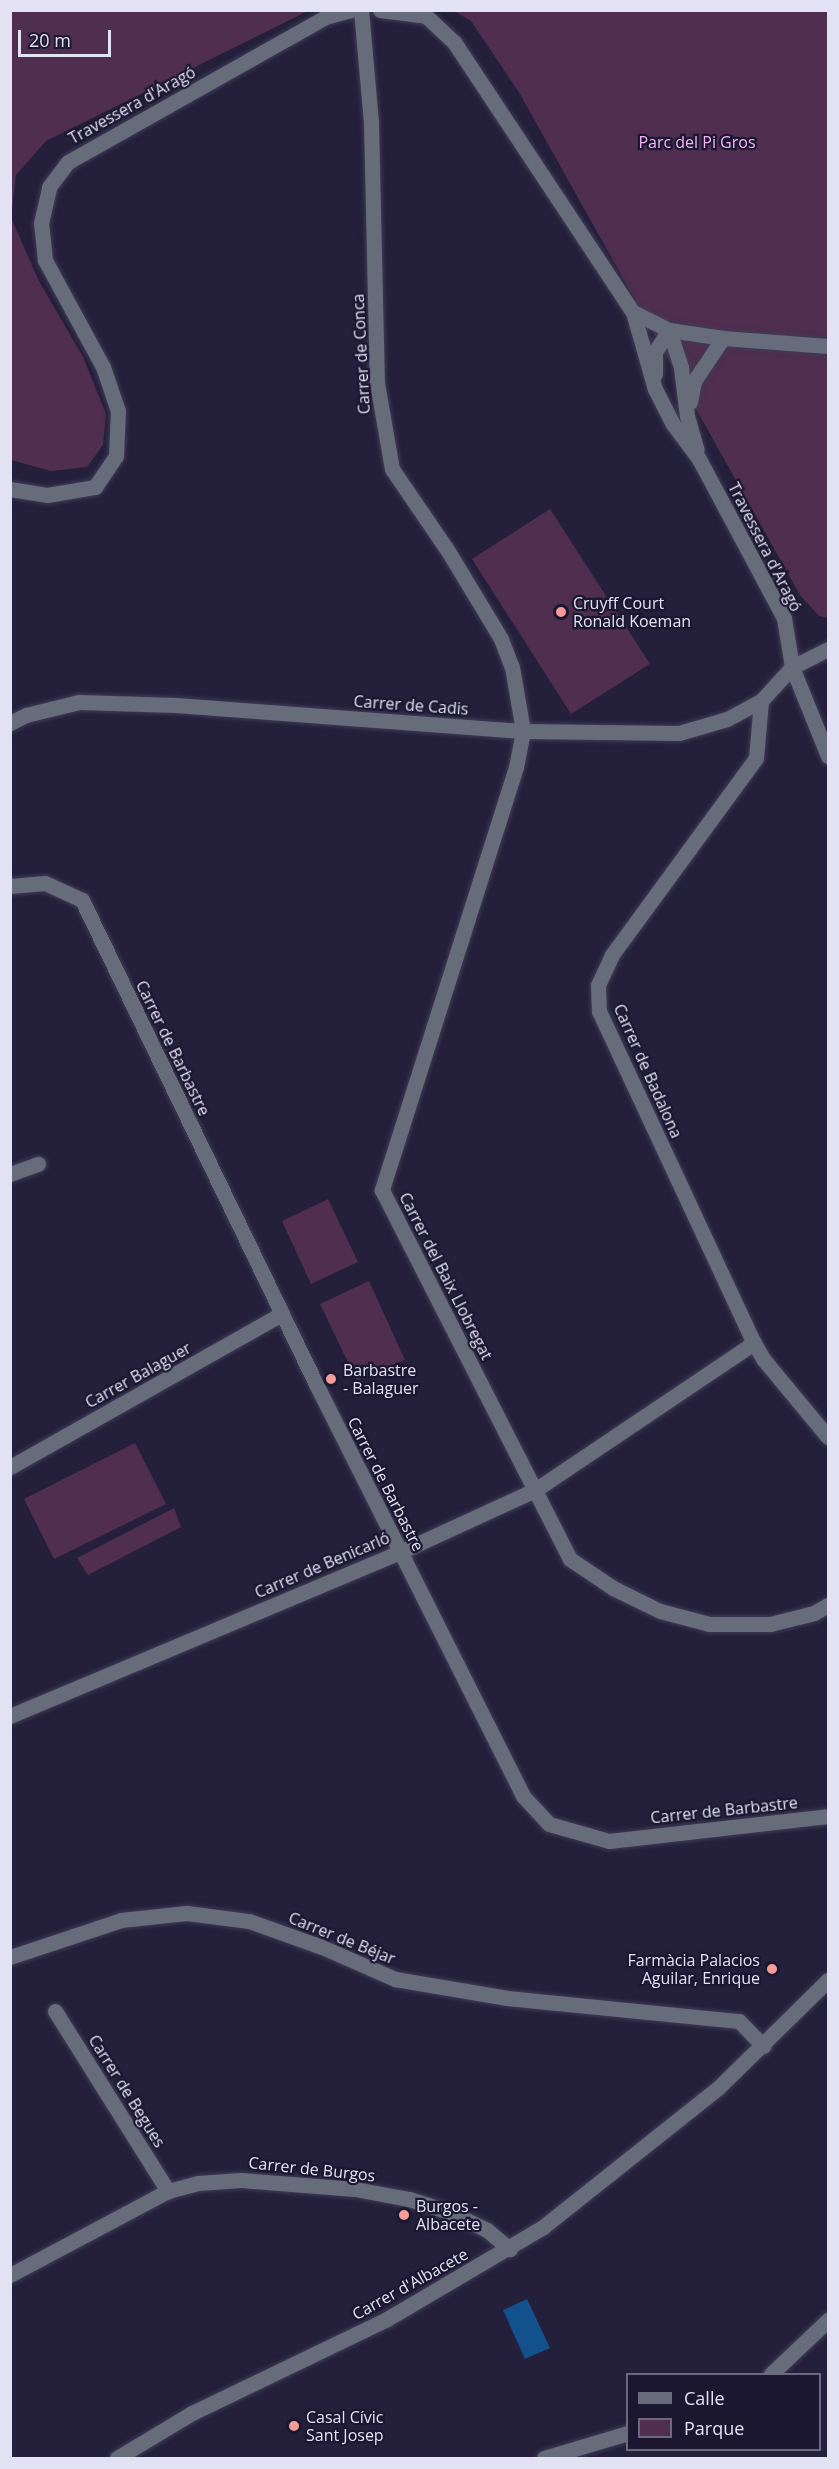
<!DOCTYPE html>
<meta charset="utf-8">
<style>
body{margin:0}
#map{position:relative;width:839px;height:2469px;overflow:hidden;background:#24203b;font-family:"Open Sans",sans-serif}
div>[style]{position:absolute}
.green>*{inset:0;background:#4f2e4f}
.water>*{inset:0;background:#13518d}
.roads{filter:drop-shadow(0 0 2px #3f3b55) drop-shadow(0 0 2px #3f3b55)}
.minor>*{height:15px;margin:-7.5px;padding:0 7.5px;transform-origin:7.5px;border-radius:7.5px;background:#676c7a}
.dots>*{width:16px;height:16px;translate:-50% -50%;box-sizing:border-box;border:3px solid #1b1731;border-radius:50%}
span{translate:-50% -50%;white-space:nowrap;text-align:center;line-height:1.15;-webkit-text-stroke:4.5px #1b1731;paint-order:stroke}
.street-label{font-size:16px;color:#e3e2f4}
.park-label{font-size:16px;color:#f8b5f8}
.poi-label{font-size:16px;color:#e3e2f4}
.left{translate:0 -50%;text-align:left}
.right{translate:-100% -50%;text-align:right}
.frame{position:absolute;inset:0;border:12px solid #e3e2f4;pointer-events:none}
.legend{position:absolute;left:626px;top:2373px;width:195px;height:78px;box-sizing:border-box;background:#1b1731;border:2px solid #6b687f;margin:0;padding:8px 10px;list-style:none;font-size:18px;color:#e3e2f4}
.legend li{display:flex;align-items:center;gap:12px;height:30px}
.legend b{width:30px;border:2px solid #6b687f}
.scale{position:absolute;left:18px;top:30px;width:93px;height:27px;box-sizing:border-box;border:3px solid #e3e2f4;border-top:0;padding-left:8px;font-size:18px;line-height:21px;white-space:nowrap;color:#e3e2f4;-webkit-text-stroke:4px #1b1731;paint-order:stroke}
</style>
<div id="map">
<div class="green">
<div style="clip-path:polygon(11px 10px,308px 11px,46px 141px,16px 175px,11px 218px,39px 281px,83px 357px,106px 414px,103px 445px,87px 467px,51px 471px,11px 460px)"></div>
<div style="clip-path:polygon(454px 11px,828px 11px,828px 618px,819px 616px,800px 595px,520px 94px,471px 21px)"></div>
<div style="clip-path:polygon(550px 509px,650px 664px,571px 714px,472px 559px)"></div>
<div style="clip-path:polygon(328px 1199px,358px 1262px,311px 1284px,282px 1221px)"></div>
<div style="clip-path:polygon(369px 1281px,405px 1360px,357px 1381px,320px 1304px)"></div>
<div style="clip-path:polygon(135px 1443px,166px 1504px,54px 1559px,24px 1499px)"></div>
<div style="clip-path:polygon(174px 1508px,181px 1527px,88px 1575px,77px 1558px)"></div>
</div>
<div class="water">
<div style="clip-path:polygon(527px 2299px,550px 2348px,525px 2359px,503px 2310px)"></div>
</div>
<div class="roads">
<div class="minor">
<div style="left:361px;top:10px;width:112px;rotate:84.9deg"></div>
<div style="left:371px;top:122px;width:261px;rotate:88.7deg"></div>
<div style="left:377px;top:383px;width:87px;rotate:80.1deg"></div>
<div style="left:392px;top:469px;width:99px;rotate:55.7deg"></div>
<div style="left:448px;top:551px;width:103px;rotate:58.9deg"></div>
<div style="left:501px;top:639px;width:30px;rotate:69deg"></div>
<div style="left:512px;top:667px;width:65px;rotate:80.2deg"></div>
<div style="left:523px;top:731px;width:37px;rotate:101deg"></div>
<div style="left:516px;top:767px;width:444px;rotate:107.6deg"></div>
<div style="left:382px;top:1190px;width:414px;rotate:63deg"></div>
<div style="left:570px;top:1559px;width:52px;rotate:34deg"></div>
<div style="left:613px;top:1588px;width:52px;rotate:26.1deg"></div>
<div style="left:660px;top:1611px;width:51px;rotate:14.9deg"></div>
<div style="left:709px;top:1624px;width:61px"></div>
<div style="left:770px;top:1624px;width:45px;rotate:-14deg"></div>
<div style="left:814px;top:1613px;width:16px;rotate:-30deg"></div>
<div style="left:380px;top:10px;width:46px;rotate:7.4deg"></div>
<div style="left:426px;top:16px;width:38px;rotate:43deg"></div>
<div style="left:454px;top:42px;width:324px;rotate:56.5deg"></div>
<div style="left:633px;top:312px;width:80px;rotate:74.1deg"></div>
<div style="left:655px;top:389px;width:39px;rotate:63deg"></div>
<div style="left:673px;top:424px;width:44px;rotate:53.4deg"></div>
<div style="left:699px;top:459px;width:180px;rotate:61.9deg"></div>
<div style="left:784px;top:618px;width:50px;rotate:80.7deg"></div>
<div style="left:792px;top:667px;width:96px;rotate:68deg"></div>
<div style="left:633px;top:312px;width:40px;rotate:26.6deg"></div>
<div style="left:669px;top:330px;width:55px;rotate:8.4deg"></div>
<div style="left:723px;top:338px;width:105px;rotate:4.4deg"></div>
<div style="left:669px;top:330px;width:40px;rotate:72deg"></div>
<div style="left:681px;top:368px;width:48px;rotate:82.9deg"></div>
<div style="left:687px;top:416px;width:35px;rotate:74deg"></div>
<div style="left:655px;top:374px;width:22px;rotate:-90deg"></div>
<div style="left:655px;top:352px;width:26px;rotate:-58deg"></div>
<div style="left:690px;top:402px;width:21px;rotate:-79deg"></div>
<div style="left:694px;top:381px;width:52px;rotate:-56deg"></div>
<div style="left:10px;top:489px;width:37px;rotate:9deg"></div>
<div style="left:47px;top:495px;width:49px;rotate:-9.5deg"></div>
<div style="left:95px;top:487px;width:37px;rotate:-56deg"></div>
<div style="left:116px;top:456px;width:45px;rotate:-87.5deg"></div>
<div style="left:118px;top:411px;width:46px;rotate:-108.8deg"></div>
<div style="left:103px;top:367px;width:122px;rotate:-118.5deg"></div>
<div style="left:45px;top:260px;width:37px;rotate:-96deg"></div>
<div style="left:41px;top:223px;width:37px;rotate:-77deg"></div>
<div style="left:49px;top:187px;width:31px;rotate:-53deg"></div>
<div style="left:68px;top:162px;width:295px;rotate:-29.4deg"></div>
<div style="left:325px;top:17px;width:27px;rotate:-15deg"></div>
<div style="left:761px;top:701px;width:57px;rotate:95deg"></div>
<div style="left:756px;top:758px;width:244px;rotate:126.2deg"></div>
<div style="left:612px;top:955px;width:33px;rotate:115deg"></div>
<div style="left:598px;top:985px;width:26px;rotate:88deg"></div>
<div style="left:599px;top:1011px;width:366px;rotate:65deg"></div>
<div style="left:754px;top:1343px;width:20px;rotate:60deg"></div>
<div style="left:764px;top:1360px;width:100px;rotate:50.3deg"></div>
<div style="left:10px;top:723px;width:18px;rotate:-27deg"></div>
<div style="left:26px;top:715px;width:55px;rotate:-13.8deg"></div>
<div style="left:79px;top:702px;width:97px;rotate:1.8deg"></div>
<div style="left:176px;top:705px;width:348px;rotate:4.3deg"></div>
<div style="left:523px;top:731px;width:156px;rotate:0.7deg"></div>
<div style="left:679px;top:733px;width:50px;rotate:-16.3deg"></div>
<div style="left:727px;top:719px;width:38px;rotate:-28deg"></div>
<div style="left:761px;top:701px;width:46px;rotate:-47.6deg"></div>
<div style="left:792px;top:667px;width:40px;rotate:-26.6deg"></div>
<div style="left:10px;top:886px;width:35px;rotate:-5deg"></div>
<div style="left:45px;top:883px;width:41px;rotate:24.7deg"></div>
<div style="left:82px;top:900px;width:538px;rotate:64.2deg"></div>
<div style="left:316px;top:1384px;width:461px;rotate:63.3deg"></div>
<div style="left:523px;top:1796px;width:38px;rotate:47deg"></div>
<div style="left:549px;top:1824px;width:62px;rotate:15.8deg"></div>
<div style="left:609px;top:1841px;width:220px;rotate:-6.5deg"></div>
<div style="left:10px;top:1174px;width:30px;rotate:-20deg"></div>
<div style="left:10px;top:1467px;width:312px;rotate:-29.4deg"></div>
<div style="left:10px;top:1716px;width:423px;rotate:-22.8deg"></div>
<div style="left:400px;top:1552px;width:149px;rotate:-24.7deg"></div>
<div style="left:535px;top:1490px;width:264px;rotate:-33.9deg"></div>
<div style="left:10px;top:1957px;width:117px;rotate:-18.4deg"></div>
<div style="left:121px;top:1920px;width:66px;rotate:-6.1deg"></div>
<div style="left:187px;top:1913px;width:63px;rotate:7.4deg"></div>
<div style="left:249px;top:1921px;width:77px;rotate:19.6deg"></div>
<div style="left:322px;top:1947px;width:80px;rotate:23.7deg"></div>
<div style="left:395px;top:1979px;width:114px;rotate:9.6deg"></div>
<div style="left:507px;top:1998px;width:233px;rotate:5.7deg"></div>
<div style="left:739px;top:2021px;width:35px;rotate:46deg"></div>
<div style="left:55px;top:2011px;width:213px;rotate:57.9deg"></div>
<div style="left:10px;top:2275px;width:179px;rotate:-28deg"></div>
<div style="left:168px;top:2191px;width:31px;rotate:-15deg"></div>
<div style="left:198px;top:2183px;width:43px;rotate:-4deg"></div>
<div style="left:241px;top:2180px;width:114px;rotate:4.5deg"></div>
<div style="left:355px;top:2189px;width:55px;rotate:10.5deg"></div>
<div style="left:409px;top:2199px;width:43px;rotate:17.6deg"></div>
<div style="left:450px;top:2212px;width:41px;rotate:25.9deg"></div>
<div style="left:487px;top:2230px;width:30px;rotate:40deg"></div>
<div style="left:771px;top:2374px;width:79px;rotate:-43.5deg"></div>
<div style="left:117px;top:2458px;width:87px;rotate:-31deg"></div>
<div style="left:192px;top:2413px;width:216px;rotate:-25.7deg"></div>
<div style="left:387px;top:2319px;width:181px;rotate:-30.5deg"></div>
<div style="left:543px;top:2227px;width:223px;rotate:-38.5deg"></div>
<div style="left:718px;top:2088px;width:154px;rotate:-44.5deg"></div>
<div style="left:544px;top:2458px;width:88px;rotate:-16.6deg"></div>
</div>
</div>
<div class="dots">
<div style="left:561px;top:612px;background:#f59b98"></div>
<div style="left:331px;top:1379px;background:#f59b98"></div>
<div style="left:772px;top:1969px;background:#f59b98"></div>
<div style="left:404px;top:2215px;background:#f59b98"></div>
<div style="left:294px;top:2426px;background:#f59b98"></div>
</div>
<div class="street-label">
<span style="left:132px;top:105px;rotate:-29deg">Travessera d'Aragó</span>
<span style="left:361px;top:354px;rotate:-93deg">Carrer de Conca</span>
<span style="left:765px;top:547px;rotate:63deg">Travessera d'Aragó</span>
<span style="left:411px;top:705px;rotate:4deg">Carrer de Cadis</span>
<span style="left:173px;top:1048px;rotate:64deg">Carrer de Barbastre</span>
<span style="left:648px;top:1071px;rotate:66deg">Carrer de Badalona</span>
<span style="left:446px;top:1276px;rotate:63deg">Carrer del Baix Llobregat</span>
<span style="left:138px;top:1375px;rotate:-29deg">Carrer Balaguer</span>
<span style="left:386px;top:1484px;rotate:63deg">Carrer de Barbastre</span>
<span style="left:322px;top:1565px;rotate:-23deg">Carrer de Benicarló</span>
<span style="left:724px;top:1810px;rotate:-6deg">Carrer de Barbastre</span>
<span style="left:342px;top:1938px;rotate:22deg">Carrer de Béjar</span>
<span style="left:127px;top:2091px;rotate:58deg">Carrer de Begues</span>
<span style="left:312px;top:2169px;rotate:6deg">Carrer de Burgos</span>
<span style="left:410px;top:2284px;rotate:-29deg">Carrer d'Albacete</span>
</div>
<div class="park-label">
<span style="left:697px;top:142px">Parc del Pi Gros</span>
</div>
<div class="poi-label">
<span class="left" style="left:573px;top:612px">Cruyff Court<br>Ronald Koeman</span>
<span class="left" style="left:343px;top:1379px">Barbastre<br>- Balaguer</span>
<span class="right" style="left:760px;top:1969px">Farmàcia Palacios<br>Aguilar, Enrique</span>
<span class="left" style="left:416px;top:2215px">Burgos -<br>Albacete</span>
<span class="left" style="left:306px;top:2426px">Casal Cívic<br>Sant Josep</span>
</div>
<div class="frame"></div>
<ul class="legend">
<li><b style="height:8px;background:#676c7a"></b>Calle</li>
<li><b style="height:16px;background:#4f2e4f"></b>Parque</li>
</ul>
<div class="scale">20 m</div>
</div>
